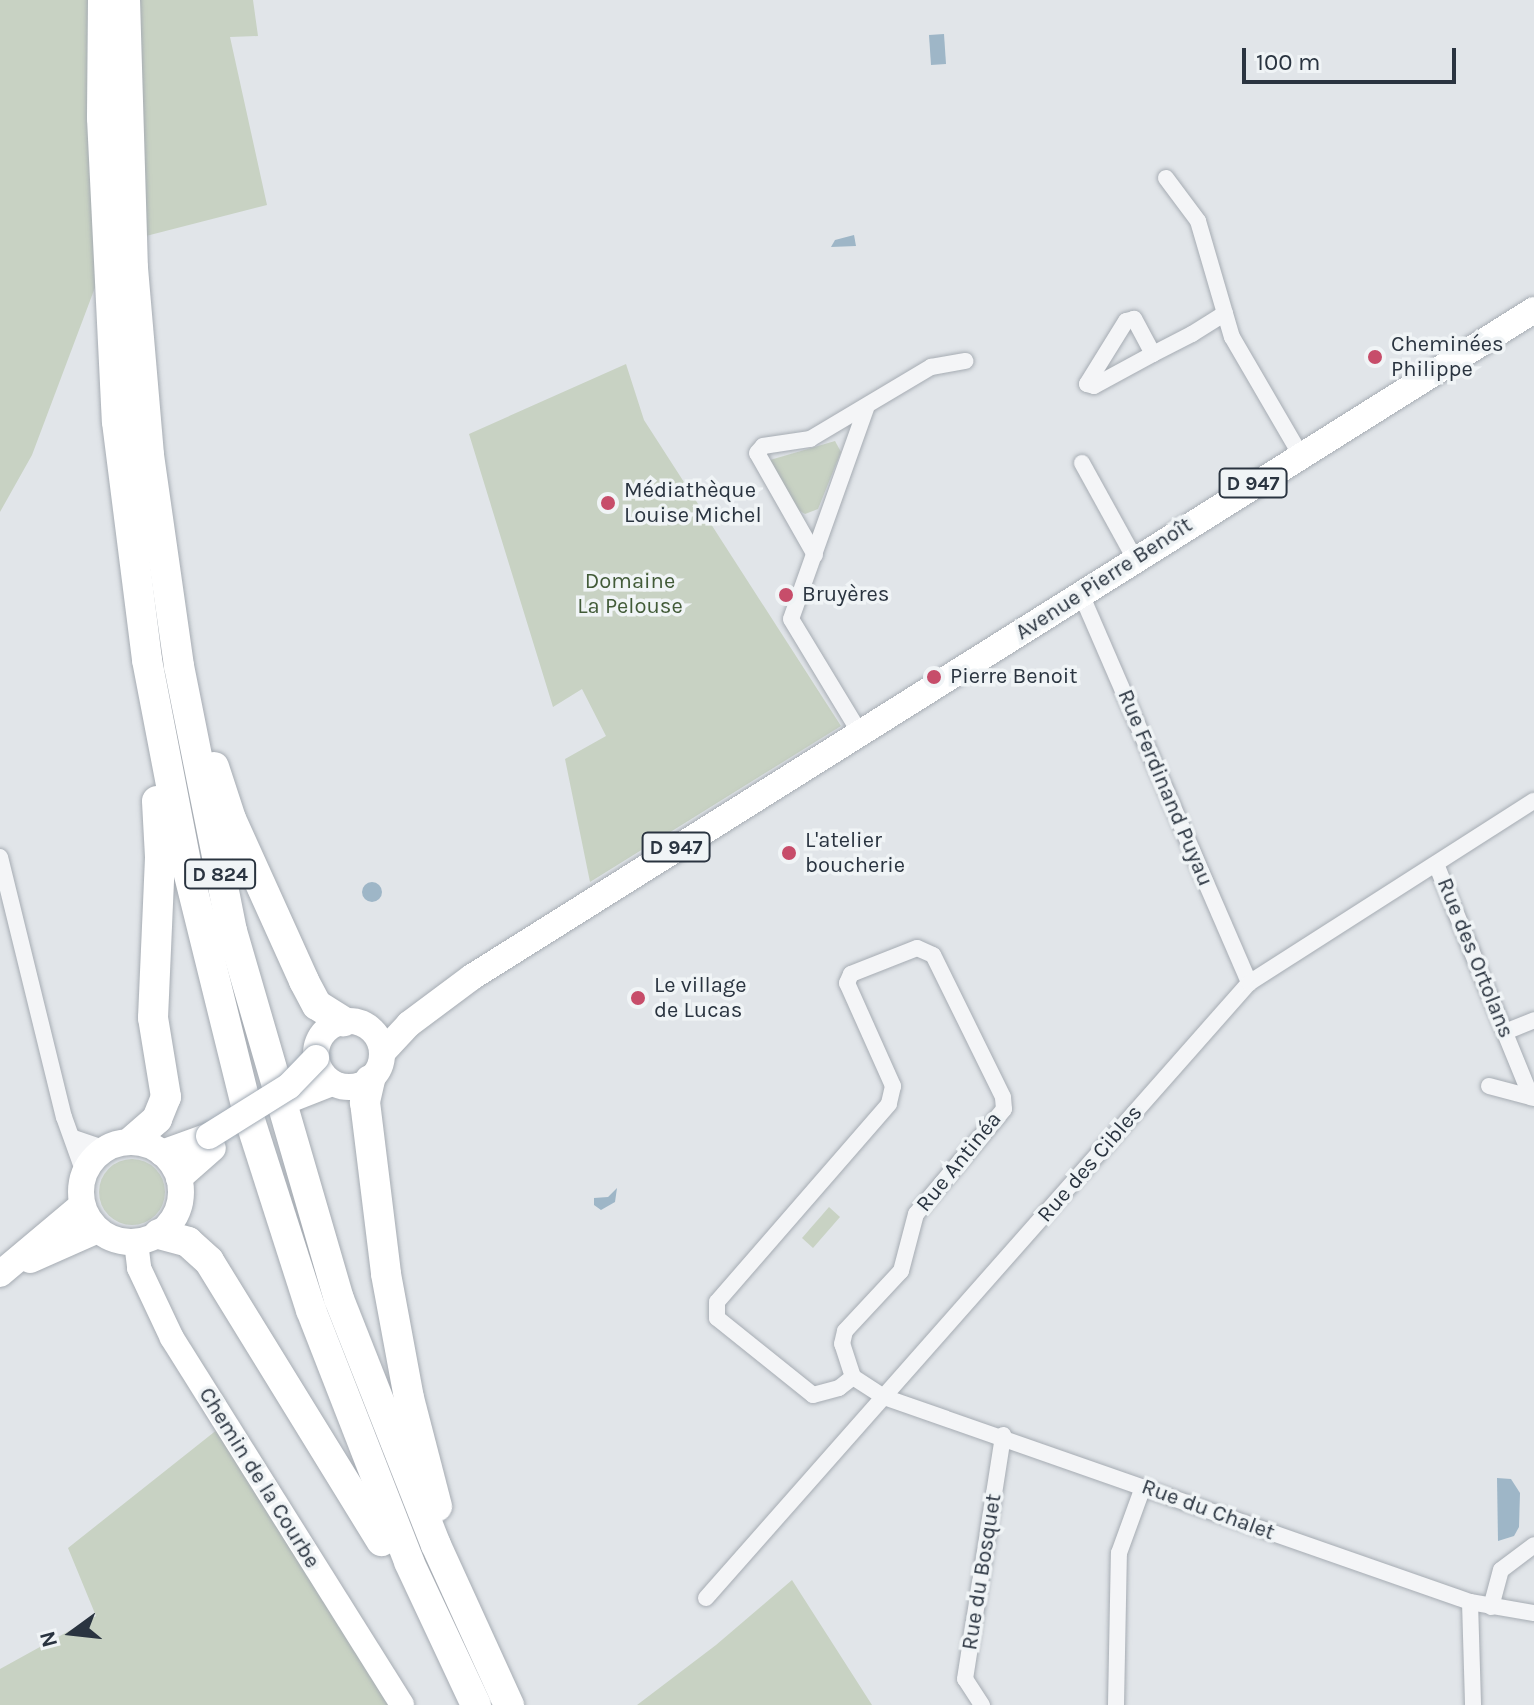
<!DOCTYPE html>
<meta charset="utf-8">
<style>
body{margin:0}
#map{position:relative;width:1534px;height:1705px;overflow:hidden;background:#e1e5e9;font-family:Karla,sans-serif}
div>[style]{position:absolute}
.green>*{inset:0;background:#c8d2c3}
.round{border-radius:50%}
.water>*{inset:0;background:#9eb6c7}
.roads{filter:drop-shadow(0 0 2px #a6acb3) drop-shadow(0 0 2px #a6acb3)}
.street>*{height:16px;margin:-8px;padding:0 8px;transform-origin:8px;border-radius:8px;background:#f4f5f7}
.secondary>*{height:24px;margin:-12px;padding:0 12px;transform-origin:12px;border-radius:12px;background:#fff}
.primary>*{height:26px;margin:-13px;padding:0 13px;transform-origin:13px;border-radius:13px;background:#fff}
.primary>.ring{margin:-13px;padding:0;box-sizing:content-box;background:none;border:26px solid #fff;border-radius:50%}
.highway>*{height:30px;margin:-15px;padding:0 15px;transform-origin:15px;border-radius:15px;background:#fff}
.bridges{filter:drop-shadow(0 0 2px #a1aab4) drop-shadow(0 0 2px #a1aab4)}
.primary-bridge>*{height:26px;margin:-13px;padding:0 13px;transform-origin:13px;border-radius:13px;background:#fff}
.dots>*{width:22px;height:22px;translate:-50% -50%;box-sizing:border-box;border:4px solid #f0f4f6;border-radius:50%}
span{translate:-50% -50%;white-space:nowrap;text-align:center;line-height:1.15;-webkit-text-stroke:7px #f0f4f6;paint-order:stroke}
.shield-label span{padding:2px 6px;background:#f0f4f6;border:2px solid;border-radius:6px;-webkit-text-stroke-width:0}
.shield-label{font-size:20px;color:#2a3440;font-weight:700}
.poi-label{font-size:22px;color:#2a3440}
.left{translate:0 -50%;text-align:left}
.street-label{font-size:22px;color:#2a3440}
.park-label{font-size:22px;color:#425b38}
.north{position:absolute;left:32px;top:1593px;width:80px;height:80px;-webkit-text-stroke:6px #f0f4f6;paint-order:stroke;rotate:255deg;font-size:22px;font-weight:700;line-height:32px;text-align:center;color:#2a3440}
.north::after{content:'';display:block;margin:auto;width:28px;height:36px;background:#2a3440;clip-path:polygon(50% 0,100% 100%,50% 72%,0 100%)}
.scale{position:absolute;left:1242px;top:48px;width:214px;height:36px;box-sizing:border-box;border:4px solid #2a3440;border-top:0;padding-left:10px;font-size:24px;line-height:28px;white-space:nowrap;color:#2a3440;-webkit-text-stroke:6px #f0f4f6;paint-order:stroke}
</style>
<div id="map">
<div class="green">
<div style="clip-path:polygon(0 0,253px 0,258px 36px,230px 37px,267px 205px,111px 245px,32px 455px,0 512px)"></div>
<div style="clip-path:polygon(626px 364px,644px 420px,841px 726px,590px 882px,565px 759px,606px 736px,582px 689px,553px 707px,469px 434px)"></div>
<div style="clip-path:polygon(835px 441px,841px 452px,818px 509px,805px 514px,797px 509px,770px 460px)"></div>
<div class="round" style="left:99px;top:1159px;width:66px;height:66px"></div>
<div style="clip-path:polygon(829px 1207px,840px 1217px,813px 1248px,802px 1238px)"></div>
<div style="clip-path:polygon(218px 1429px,408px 1705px,0 1705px,0 1669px,96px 1616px,68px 1548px)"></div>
<div style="clip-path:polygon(792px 1580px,872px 1705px,637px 1705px,716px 1645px)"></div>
</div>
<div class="water">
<div style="clip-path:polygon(944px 34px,946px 64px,931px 65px,929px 35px)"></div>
<div style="clip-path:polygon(854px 235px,856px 246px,831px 247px,835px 240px)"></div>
<div class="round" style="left:362px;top:882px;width:20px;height:20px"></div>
<div style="clip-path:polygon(617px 1188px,615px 1202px,601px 1210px,594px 1205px,594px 1198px,608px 1197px)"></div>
<div style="clip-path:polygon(1497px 1478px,1511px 1479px,1520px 1493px,1519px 1527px,1514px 1536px,1498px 1541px)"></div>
</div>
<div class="roads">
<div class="street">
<div style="left:1166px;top:178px;width:54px;rotate:53.3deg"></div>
<div style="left:1198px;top:221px;width:121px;rotate:73.7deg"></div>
<div style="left:1232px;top:337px;width:135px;rotate:59.8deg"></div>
<div style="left:1153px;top:354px;width:40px;rotate:-118deg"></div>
<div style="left:1134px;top:319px;width:8px;rotate:166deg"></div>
<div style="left:1126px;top:321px;width:74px;rotate:121.8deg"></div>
<div style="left:1087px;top:384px;width:7px;rotate:16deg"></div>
<div style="left:1094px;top:386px;width:67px;rotate:-28.5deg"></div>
<div style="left:1153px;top:354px;width:44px;rotate:-27.1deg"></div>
<div style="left:1192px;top:334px;width:39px;rotate:-32deg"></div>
<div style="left:1082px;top:463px;width:110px;rotate:61.1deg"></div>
<div style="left:815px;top:555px;width:117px;rotate:-119.6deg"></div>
<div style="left:757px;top:453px;width:9px;rotate:-49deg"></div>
<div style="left:763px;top:446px;width:48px;rotate:-8.5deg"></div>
<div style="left:810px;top:439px;width:141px;rotate:-30.8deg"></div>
<div style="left:931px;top:367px;width:35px;rotate:-10deg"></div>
<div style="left:1081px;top:594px;width:424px;rotate:66.6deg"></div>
<div style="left:860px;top:733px;width:133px;rotate:-121.2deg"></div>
<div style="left:791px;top:619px;width:224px;rotate:-70.4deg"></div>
<div style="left:0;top:857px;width:268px;rotate:76.2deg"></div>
<div style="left:64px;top:1117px;width:59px;rotate:70.3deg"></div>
<div style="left:1436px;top:864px;width:252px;rotate:67.8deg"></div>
<div style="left:1505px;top:1032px;width:31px;rotate:-22deg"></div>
<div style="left:1489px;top:1086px;width:47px;rotate:14.9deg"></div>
<div style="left:74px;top:1138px;width:34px;rotate:19deg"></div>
<div style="left:853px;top:1377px;width:35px;rotate:-108deg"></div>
<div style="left:842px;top:1344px;width:13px;rotate:-77deg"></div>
<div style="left:845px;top:1331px;width:82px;rotate:-47deg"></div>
<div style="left:901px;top:1271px;width:59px;rotate:-75.3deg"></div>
<div style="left:916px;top:1214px;width:137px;rotate:-50deg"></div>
<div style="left:1004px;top:1109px;width:12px;rotate:-95deg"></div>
<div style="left:1003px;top:1097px;width:158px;rotate:-116.2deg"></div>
<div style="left:933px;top:955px;width:17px;rotate:-156deg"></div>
<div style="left:917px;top:948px;width:71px;rotate:158.5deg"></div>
<div style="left:851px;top:974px;width:10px;rotate:114deg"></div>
<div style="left:847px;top:983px;width:113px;rotate:65.9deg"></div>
<div style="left:893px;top:1086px;width:18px;rotate:103deg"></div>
<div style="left:889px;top:1104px;width:262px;rotate:131deg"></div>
<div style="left:717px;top:1302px;width:16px;rotate:90deg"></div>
<div style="left:717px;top:1318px;width:123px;rotate:38.7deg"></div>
<div style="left:813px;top:1395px;width:27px;rotate:-15deg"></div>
<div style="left:839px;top:1388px;width:18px;rotate:-38deg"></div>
<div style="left:853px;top:1377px;width:37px;rotate:33deg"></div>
<div style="left:884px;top:1397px;width:621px;rotate:19.28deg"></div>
<div style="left:1470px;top:1602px;width:65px;rotate:9.8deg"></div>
<div style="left:706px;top:1598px;width:820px;rotate:-48.56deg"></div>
<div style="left:1249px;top:983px;width:338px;rotate:-32.6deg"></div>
<div style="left:1470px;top:1602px;width:103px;rotate:88.3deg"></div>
<div style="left:1491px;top:1607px;width:38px;rotate:-75deg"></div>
<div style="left:1501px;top:1570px;width:41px;rotate:-37.1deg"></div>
<div style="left:982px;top:1705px;width:31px;rotate:-123deg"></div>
<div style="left:965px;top:1679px;width:247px;rotate:-81.1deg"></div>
<div style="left:1116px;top:1705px;width:152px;rotate:-88.9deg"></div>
<div style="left:1119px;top:1553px;width:70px;rotate:-70deg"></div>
</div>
<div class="secondary">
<div style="left:136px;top:1242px;width:26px;rotate:83deg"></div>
<div style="left:139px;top:1268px;width:77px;rotate:64.8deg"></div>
<div style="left:172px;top:1338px;width:433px;rotate:57.9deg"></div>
</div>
<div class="primary">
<div class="ring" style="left:316px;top:1021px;width:40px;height:40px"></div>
<div style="left:382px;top:1053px;width:40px;rotate:-47deg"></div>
<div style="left:409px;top:1024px;width:79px;rotate:-36.7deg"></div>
<div style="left:472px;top:977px;width:1254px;rotate:-32.13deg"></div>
<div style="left:294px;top:1098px;width:41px;rotate:-21.5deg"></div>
<div class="ring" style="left:81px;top:1142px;width:74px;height:74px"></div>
<div style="left:162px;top:1153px;width:50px;rotate:-19.9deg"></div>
<div style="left:179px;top:1178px;width:45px;rotate:-41.4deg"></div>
<div style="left:30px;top:1260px;width:74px;rotate:-23.8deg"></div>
<div style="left:0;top:1274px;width:107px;rotate:-40.1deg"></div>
</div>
<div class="highway">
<div style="left:103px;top:0;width:118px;rotate:90.5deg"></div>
<div style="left:102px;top:118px;width:304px;rotate:87.2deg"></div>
<div style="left:117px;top:422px;width:240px;rotate:82.8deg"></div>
<div style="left:147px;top:660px;width:211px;rotate:79.1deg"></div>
<div style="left:187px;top:867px;width:258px;rotate:76.1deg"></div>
<div style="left:249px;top:1117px;width:203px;rotate:72.2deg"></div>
<div style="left:311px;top:1310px;width:270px;rotate:68.7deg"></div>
<div style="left:409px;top:1562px;width:158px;rotate:64.9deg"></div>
<div style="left:125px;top:0;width:268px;rotate:88.3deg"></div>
<div style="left:133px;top:268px;width:188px;rotate:85.1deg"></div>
<div style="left:149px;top:455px;width:213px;rotate:81.9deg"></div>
<div style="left:179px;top:666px;width:270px;rotate:78.7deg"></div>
<div style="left:232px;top:931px;width:383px;rotate:73.8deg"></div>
<div style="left:339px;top:1299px;width:264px;rotate:68.5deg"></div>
<div style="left:436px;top:1545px;width:176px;rotate:65.5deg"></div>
<div style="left:214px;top:767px;width:55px;rotate:71.9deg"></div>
<div style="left:231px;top:819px;width:178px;rotate:65.7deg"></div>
<div style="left:304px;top:981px;width:27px;rotate:62deg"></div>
<div style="left:317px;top:1005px;width:31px;rotate:32deg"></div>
<div style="left:370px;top:1080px;width:23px;rotate:103deg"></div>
<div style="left:365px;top:1102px;width:173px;rotate:83deg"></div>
<div style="left:386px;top:1274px;width:126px;rotate:79.5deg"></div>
<div style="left:409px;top:1398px;width:112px;rotate:75.5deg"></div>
<div style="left:133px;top:1140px;width:32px;rotate:-41deg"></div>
<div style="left:157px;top:1119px;width:24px;rotate:-68deg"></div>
<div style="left:166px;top:1097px;width:80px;rotate:-99.3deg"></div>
<div style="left:153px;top:1018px;width:161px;rotate:-87.5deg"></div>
<div style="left:160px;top:857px;width:56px;rotate:-93.1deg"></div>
<div style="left:159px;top:1234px;width:30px;rotate:15deg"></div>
<div style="left:188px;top:1242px;width:28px;rotate:42deg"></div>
<div style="left:209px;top:1261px;width:329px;rotate:58.4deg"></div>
</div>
</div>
<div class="bridges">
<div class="primary-bridge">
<div style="left:209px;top:1136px;width:94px;rotate:-32deg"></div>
<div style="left:289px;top:1086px;width:39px;rotate:-46deg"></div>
</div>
</div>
<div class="dots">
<div style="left:1375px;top:357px;background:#c74d6a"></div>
<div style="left:608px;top:503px;background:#c74d6a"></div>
<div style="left:786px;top:595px;background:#c74d6a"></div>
<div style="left:934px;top:677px;background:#c74d6a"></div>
<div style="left:789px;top:853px;background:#c74d6a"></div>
<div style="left:638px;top:998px;background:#c74d6a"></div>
</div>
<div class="shield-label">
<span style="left:1253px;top:483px">D 947</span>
<span style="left:676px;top:847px">D 947</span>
<span style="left:220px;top:874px">D 824</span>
</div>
<div class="poi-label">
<span class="left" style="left:1391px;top:357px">Cheminées<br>Philippe</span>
<span class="left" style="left:624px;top:503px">Médiathèque<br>Louise Michel</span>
<span class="left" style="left:802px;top:595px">Bruyères</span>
<span class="left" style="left:950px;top:677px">Pierre Benoit</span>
<span class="left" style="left:805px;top:853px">L'atelier<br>boucherie</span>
<span class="left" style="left:654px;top:998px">Le village<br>de Lucas</span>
</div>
<div class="street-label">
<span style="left:1104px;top:579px;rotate:-33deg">Avenue Pierre Benoît</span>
<span style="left:1165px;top:788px;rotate:67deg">Rue Ferdinand Puyau</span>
<span style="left:1475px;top:958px;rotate:68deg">Rue des Ortolans</span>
<span style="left:959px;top:1162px;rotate:-51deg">Rue Antinéa</span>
<span style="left:1090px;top:1164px;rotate:-49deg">Rue des Cibles</span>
<span style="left:259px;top:1478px;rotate:58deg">Chemin de la Courbe</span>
<span style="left:1208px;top:1510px;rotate:20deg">Rue du Chalet</span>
<span style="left:982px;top:1572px;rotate:-81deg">Rue du Bosquet</span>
</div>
<div class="park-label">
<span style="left:630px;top:594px">Domaine<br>La Pelouse</span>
</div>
<div class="north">N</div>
<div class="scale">100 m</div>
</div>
